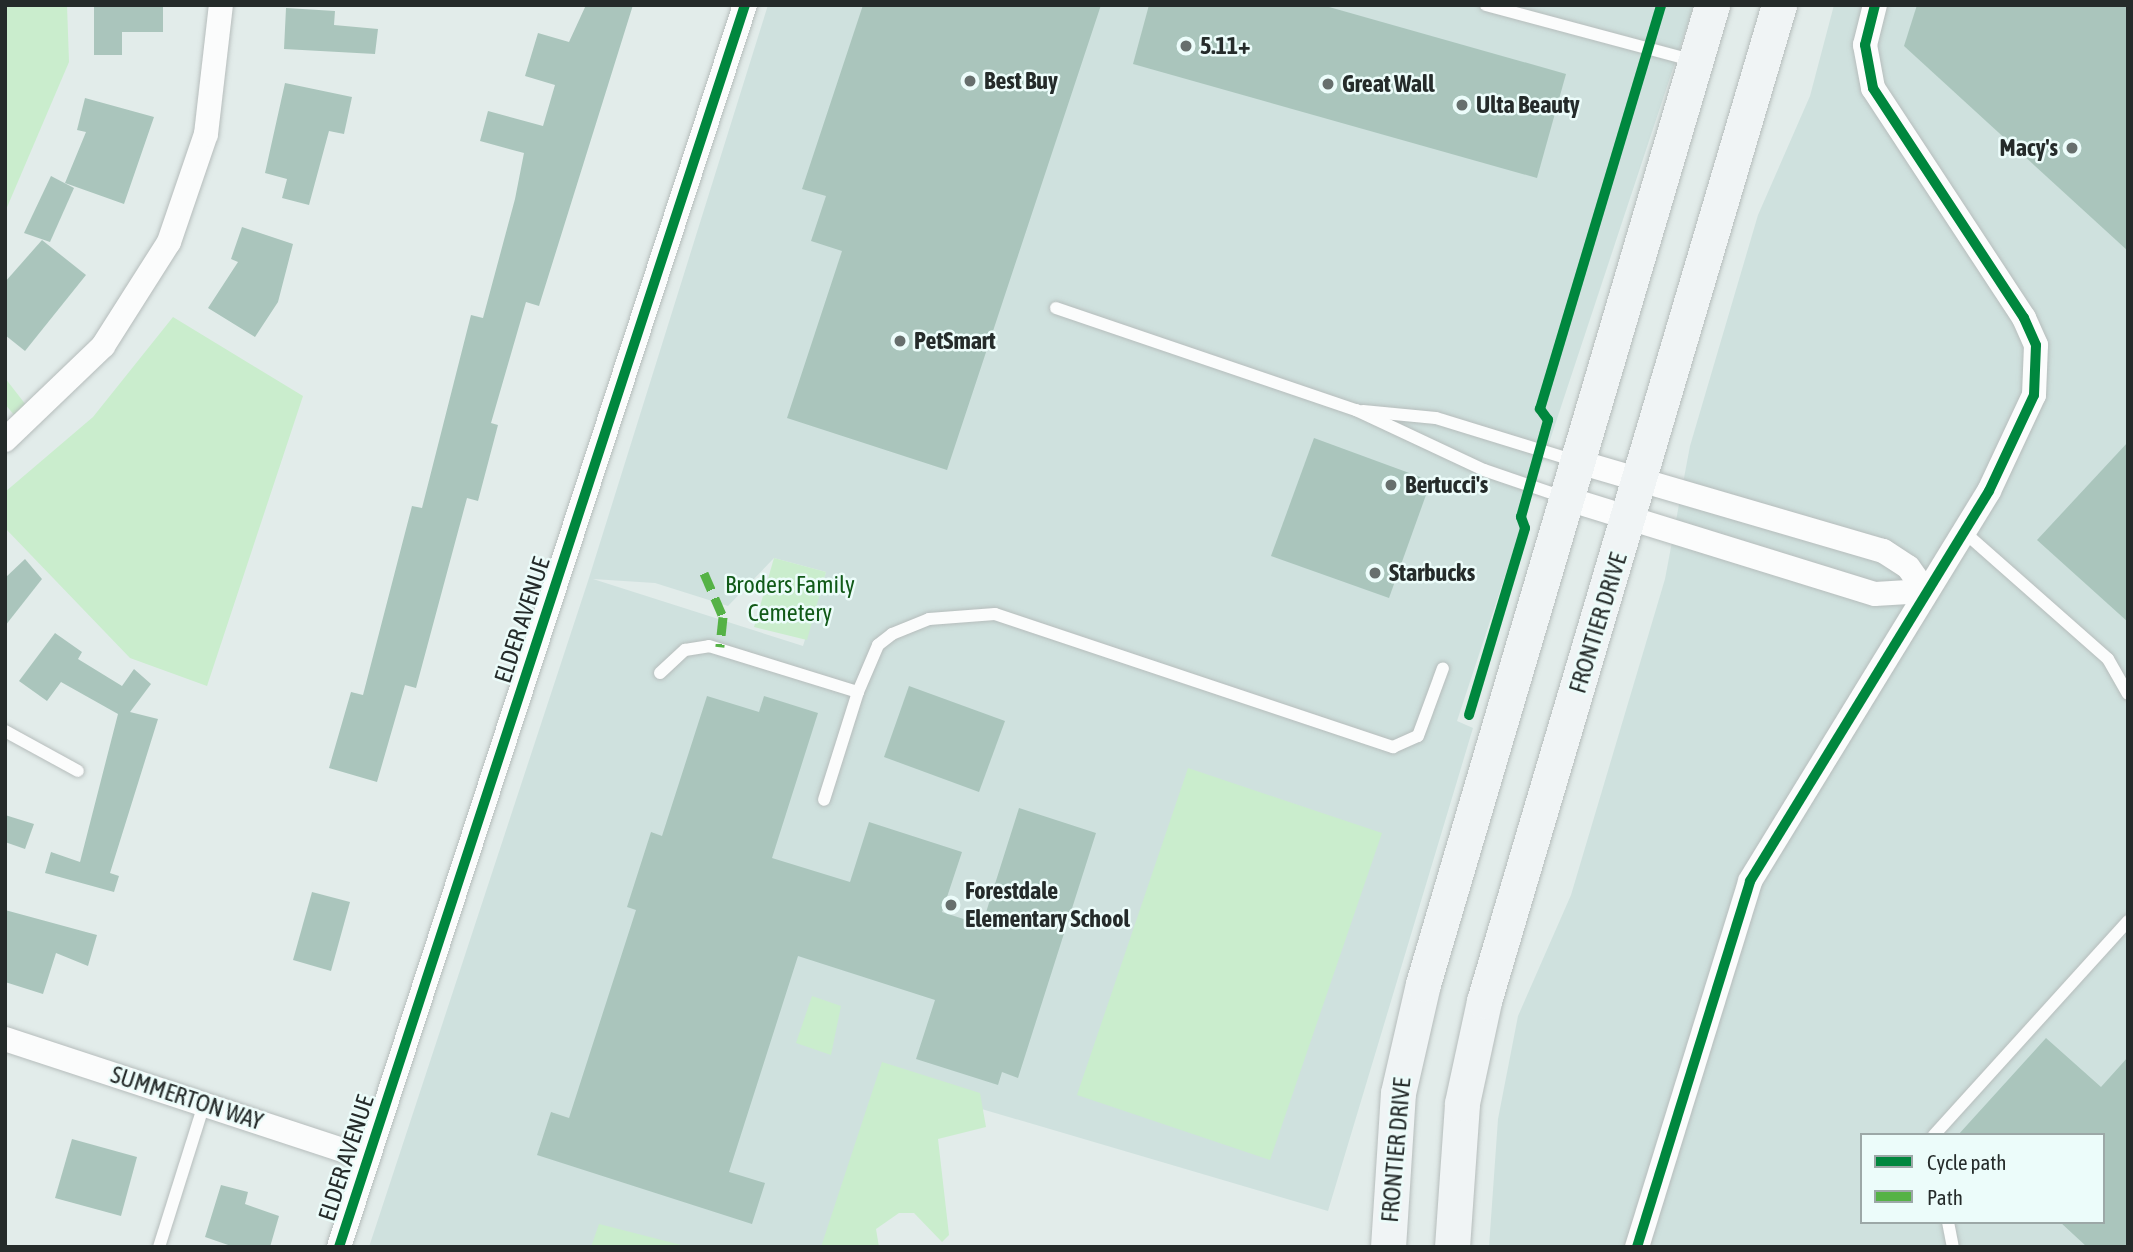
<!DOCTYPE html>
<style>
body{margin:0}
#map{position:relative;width:2133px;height:1252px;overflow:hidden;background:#e2ecea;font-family:"Asap Condensed",sans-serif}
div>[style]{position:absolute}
.built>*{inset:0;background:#cfe1de}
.green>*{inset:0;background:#caedcd}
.building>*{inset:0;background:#aac5bc}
.roads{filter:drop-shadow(0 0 2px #b6bdbc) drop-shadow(0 0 2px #b6bdbc)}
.service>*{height:12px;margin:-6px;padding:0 6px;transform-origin:6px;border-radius:6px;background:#fbfcfc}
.minor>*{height:24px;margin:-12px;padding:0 12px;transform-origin:12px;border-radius:12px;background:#fbfcfc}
.secondary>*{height:35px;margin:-17.5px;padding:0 17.5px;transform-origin:17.5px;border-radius:17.5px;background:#f0f4f5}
.quiet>*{height:9px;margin-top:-4.5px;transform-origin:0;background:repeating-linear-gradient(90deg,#55b246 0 18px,transparent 0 27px)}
.cycleway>*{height:10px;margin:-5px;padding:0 5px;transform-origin:5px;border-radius:5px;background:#00873e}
.dots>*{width:19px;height:19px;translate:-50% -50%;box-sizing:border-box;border:4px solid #ecfcfa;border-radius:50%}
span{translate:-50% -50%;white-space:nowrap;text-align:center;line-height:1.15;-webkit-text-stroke:5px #ecfcfa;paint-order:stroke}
.poi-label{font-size:24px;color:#252b2a;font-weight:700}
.left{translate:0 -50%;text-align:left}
.right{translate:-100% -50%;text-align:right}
.park-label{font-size:24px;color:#115a18}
.street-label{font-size:24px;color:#252b2a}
.frame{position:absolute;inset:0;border:7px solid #252b2a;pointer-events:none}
.legend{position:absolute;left:1860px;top:1133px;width:245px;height:91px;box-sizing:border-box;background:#ecfcfa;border:2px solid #9ca8a7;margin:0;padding:9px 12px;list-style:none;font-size:21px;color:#252b2a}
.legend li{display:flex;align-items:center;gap:14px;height:35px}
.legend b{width:35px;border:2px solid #9ca8a7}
</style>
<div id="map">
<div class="built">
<div style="clip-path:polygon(evenodd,768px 5px,1694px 5px,1457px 721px,1473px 728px,1328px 1211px,890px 1082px,839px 1247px,369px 1247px,589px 578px,768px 5px,774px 558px,826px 572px,803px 646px,593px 579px,655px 583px,728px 606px,774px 558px)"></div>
<div style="clip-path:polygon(evenodd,1834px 5px,2128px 5px,2128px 1247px,1489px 1247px,1498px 1119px,1518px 1016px,1571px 895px,1665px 579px,1690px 446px,1758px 215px,1810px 96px,1834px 5px,1862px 1135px,2103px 1135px,2103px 1222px,1862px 1222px,1862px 1135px)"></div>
</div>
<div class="green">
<div style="clip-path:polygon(5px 5px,67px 5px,69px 62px,5px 212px)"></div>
<div style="clip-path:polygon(173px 317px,303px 396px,207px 686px,130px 658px,5px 528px,5px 492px,93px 417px)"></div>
<div style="clip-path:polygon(5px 378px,26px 405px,14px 415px,5px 404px)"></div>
<div style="clip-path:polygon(774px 558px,826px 572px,807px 640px,754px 627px)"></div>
<div style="clip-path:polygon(1188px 768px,1382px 833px,1270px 1160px,1077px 1095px)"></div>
<div style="clip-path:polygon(812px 996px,841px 1006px,831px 1055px,796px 1043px)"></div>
<div style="clip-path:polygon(882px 1062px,980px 1093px,986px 1127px,938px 1139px,949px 1235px,942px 1242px,914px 1213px,899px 1213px,876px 1229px,879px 1247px,821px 1247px)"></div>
<div style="clip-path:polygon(599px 1224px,689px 1247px,591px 1247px)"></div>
</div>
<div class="building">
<div style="clip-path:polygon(94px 5px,163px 5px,163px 32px,122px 32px,122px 55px,94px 55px)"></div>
<div style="clip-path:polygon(586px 5px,633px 5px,539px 306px,526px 302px,491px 423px,498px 425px,478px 501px,467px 498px,416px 688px,405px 685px,377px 782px,329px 768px,351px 692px,363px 695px,412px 506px,422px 508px,471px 315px,483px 318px,515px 199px,524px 153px,480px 141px,488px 111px,543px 126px,555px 85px,525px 76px,538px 33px,569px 42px)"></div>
<div style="clip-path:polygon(863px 5px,1101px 5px,947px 470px,787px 418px,842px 251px,811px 241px,826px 196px,802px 189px)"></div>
<div style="clip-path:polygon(1149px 5px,1322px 5px,1566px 74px,1537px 178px,1133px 64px)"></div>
<div style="clip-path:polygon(1917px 5px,2128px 5px,2128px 251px,1904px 46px)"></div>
<div style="clip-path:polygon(286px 8px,335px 11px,334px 25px,378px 29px,375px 54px,284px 49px)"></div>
<div style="clip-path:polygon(285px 83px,352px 97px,344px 134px,329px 131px,309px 205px,282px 198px,287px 179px,265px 173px)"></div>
<div style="clip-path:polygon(85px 98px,154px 117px,124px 204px,65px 183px,86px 132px,77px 130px)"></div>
<div style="clip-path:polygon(51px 176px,74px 188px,50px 242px,24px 233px)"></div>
<div style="clip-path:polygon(242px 227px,293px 244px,278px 302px,255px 337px,208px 308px,238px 262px,231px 259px)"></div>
<div style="clip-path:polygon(42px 240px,86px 275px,25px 351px,5px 335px,5px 282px)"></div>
<div style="clip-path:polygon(1314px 438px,1431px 481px,1389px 598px,1271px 556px)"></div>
<div style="clip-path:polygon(2128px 442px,2128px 622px,2037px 540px)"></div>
<div style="clip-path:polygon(25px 559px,42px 579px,5px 626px,5px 578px)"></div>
<div style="clip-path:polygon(55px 633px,82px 652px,78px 659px,122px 686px,134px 669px,151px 684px,130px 712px,158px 719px,110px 873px,119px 876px,114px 892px,45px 873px,51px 852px,80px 862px,118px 714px,61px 682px,47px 701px,19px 681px)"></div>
<div style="clip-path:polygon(909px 686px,1005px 721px,979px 792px,884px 757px)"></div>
<div style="clip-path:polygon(707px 696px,759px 712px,764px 696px,818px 713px,772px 858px,850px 882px,869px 822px,962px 852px,942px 912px,982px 925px,1019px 808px,1096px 833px,1018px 1078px,1002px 1072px,998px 1085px,916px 1059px,935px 1000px,798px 956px,729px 1172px,765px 1183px,752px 1224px,537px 1155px,551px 1112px,569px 1118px,636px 910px,627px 907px,651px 832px,662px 836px)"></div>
<div style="clip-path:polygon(5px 815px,34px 824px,25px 849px,5px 842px)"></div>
<div style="clip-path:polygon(312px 892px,350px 902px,331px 971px,293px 960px)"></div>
<div style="clip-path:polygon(5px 910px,97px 935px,88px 966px,56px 953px,43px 994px,5px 982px)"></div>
<div style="clip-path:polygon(2046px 1038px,2101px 1087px,2128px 1057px,2128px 1247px,2087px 1247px,2060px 1222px,2103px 1222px,2103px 1135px,1958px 1135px)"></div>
<div style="clip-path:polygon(72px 1139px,137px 1157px,121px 1216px,55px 1198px)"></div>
<div style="clip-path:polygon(221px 1185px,248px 1192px,245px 1204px,279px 1216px,270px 1247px,234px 1247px,205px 1237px)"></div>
</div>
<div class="roads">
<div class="service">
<div style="left:1486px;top:5px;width:216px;rotate:15deg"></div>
<div style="left:1056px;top:308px;width:317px;rotate:18.8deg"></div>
<div style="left:1356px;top:410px;width:141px;rotate:25.1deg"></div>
<div style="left:1484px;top:470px;width:83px;rotate:18.9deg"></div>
<div style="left:1363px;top:411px;width:73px;rotate:5.5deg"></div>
<div style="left:1436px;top:418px;width:146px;rotate:17.1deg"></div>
<div style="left:1963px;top:531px;width:193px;rotate:41.4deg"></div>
<div style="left:2108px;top:659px;width:40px;rotate:60.3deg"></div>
<div style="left:660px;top:673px;width:34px;rotate:-43deg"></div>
<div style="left:685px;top:650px;width:24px;rotate:-9deg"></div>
<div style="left:709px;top:646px;width:156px;rotate:17.2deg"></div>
<div style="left:858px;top:692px;width:113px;rotate:107.5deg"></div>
<div style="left:858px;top:692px;width:51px;rotate:-66.9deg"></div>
<div style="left:878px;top:645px;width:18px;rotate:-38deg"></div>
<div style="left:892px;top:634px;width:40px;rotate:-22deg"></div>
<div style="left:929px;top:619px;width:66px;rotate:-4.3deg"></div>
<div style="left:995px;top:614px;width:420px;rotate:18.5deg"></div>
<div style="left:1393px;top:747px;width:27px;rotate:-24deg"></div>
<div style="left:1418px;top:736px;width:72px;rotate:-69.8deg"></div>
<div style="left:5px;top:731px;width:83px;rotate:28.7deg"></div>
<div style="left:1934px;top:1135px;width:289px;rotate:-47.8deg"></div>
<div style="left:1948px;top:1222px;width:25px;rotate:79deg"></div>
<div style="left:159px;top:1247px;width:150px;rotate:-72.5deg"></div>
</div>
<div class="minor">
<div style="left:5px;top:440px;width:136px;rotate:-43.8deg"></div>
<div style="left:103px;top:346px;width:123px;rotate:-57.6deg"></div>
<div style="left:169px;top:242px;width:114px;rotate:-71.1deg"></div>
<div style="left:206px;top:134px;width:130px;rotate:-83.4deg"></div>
<div style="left:1568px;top:499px;width:321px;rotate:17.2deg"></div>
<div style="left:1875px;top:594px;width:50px;rotate:-3.4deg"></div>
<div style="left:1925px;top:591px;width:29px;rotate:-125deg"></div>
<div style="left:1908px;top:567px;width:30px;rotate:-147deg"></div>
<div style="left:1883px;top:551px;width:317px;rotate:-163.7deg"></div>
<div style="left:5px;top:1039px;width:382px;rotate:18.2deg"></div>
<div style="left:339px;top:1247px;width:1307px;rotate:-71.9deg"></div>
<div style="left:1637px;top:1247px;width:383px;rotate:-72.8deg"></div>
<div style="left:1750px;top:881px;width:457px;rotate:-58.5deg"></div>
<div style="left:1989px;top:491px;width:106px;rotate:-64.9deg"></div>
<div style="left:2034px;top:395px;width:50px;rotate:-87.7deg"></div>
<div style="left:2036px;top:345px;width:30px;rotate:-114deg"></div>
<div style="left:2024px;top:318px;width:275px;rotate:-123.3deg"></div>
<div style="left:1873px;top:88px;width:44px;rotate:-100.5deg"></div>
<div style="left:1865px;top:45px;width:41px;rotate:-76deg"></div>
</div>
<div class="secondary">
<div style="left:1388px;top:1247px;width:154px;rotate:-86.3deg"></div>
<div style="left:1398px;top:1093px;width:112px;rotate:-77.1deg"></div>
<div style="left:1423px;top:984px;width:1021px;rotate:-73.55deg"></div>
<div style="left:1452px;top:1247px;width:144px;rotate:-86deg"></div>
<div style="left:1462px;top:1103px;width:104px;rotate:-77.8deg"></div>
<div style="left:1484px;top:1001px;width:1039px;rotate:-73.5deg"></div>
</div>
</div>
<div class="quiet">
<div style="left:704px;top:573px;width:48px;rotate:66.6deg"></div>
<div style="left:723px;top:617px;width:30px;rotate:96deg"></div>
</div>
<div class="cycleway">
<div style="left:1469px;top:715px;width:195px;rotate:-73.3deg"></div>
<div style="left:1525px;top:528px;width:12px;rotate:-110deg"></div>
<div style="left:1521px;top:517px;width:101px;rotate:-74.4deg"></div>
<div style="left:1548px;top:420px;width:14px;rotate:-126deg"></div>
<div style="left:1540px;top:409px;width:422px;rotate:-73.3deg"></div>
<div style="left:339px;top:1247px;width:1307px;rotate:-71.9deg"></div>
<div style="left:1637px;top:1247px;width:383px;rotate:-72.8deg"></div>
<div style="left:1750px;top:881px;width:457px;rotate:-58.5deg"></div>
<div style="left:1989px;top:491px;width:106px;rotate:-64.9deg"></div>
<div style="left:2034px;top:395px;width:50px;rotate:-87.7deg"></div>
<div style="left:2036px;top:345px;width:30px;rotate:-114deg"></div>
<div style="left:2024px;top:318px;width:275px;rotate:-123.3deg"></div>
<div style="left:1873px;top:88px;width:44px;rotate:-100.5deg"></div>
<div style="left:1865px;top:45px;width:41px;rotate:-76deg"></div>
</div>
<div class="dots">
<div style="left:1186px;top:46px;background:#676f6d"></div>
<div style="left:970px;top:81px;background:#676f6d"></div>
<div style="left:1328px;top:84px;background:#676f6d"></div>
<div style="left:1462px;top:105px;background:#676f6d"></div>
<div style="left:2072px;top:148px;background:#676f6d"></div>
<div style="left:900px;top:341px;background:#676f6d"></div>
<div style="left:1391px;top:485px;background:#676f6d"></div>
<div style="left:1375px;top:573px;background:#676f6d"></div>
<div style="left:951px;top:905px;background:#676f6d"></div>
</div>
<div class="poi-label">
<span class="left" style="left:1200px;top:46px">5.11+</span>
<span class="left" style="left:984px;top:81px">Best Buy</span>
<span class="left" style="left:1342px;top:84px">Great Wall</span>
<span class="left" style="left:1476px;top:105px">Ulta Beauty</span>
<span class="right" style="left:2058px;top:148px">Macy's</span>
<span class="left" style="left:914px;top:341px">PetSmart</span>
<span class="left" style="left:1405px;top:485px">Bertucci's</span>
<span class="left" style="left:1389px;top:573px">Starbucks</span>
<span class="left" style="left:965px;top:905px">Forestdale<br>Elementary School</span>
</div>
<div class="park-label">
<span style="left:790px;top:599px">Broders Family<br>Cemetery</span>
</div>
<div class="street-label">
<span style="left:522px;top:620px;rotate:-72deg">ELDER AVENUE</span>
<span style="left:1598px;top:623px;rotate:-73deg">FRONTIER DRIVE</span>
<span style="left:187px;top:1098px;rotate:18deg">SUMMERTON WAY</span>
<span style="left:1396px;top:1150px;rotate:-85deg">FRONTIER DRIVE</span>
<span style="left:346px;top:1158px;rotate:-72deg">ELDER AVENUE</span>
</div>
<div class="frame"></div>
<ul class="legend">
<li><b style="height:9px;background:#00873e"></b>Cycle path</li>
<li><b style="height:9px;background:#55b246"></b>Path</li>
</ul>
</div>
